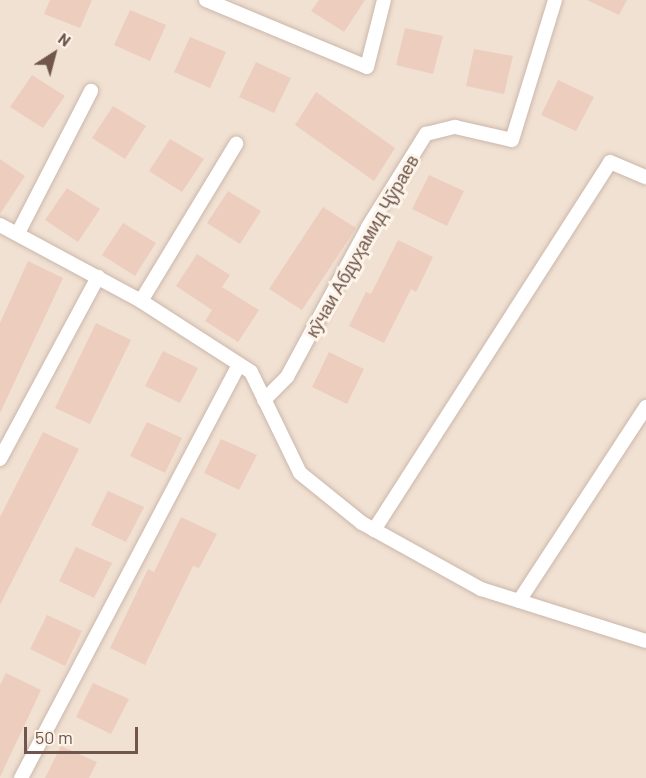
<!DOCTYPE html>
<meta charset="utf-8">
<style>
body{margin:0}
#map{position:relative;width:646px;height:778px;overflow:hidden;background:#faf0e3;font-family:Barlow,sans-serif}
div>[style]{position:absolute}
.residential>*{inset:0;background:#f1e1d2}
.building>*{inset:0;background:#edcdbd}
.roads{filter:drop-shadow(0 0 2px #cab7ab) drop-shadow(0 0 2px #cab7ab)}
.minor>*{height:14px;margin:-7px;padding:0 7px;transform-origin:7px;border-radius:7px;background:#fff}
span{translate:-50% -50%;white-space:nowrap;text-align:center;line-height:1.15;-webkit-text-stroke:6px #fdf4e9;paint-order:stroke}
.street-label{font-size:18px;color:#70564c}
.north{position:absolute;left:24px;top:24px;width:60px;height:60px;-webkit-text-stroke:4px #fdf4e9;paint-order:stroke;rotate:36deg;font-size:16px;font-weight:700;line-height:24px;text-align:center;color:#70564c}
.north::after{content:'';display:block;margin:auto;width:21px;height:27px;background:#70564c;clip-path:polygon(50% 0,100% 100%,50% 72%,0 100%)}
.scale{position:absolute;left:24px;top:727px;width:114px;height:27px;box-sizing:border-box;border:3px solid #70564c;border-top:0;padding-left:8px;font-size:18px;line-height:21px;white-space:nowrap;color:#70564c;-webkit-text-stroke:4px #fdf4e9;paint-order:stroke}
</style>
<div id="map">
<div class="residential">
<div style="clip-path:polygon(0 0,646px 0,646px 778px,0 778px)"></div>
</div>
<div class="building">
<div style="clip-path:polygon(50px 0,92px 0,80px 28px,44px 14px)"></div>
<div style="clip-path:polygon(319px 0,365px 0,344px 32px,311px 11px)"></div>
<div style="clip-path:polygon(587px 0,627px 0,619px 15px)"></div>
<div style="clip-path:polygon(130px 10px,166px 25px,150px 61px,114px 45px)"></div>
<div style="clip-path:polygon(405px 28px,443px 36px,433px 74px,396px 65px)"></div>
<div style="clip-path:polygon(190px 37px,226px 52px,210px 88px,174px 72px)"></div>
<div style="clip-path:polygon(474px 49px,513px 56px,504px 94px,466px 86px)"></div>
<div style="clip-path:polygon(256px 62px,291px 78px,274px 113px,239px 97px)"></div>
<div style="clip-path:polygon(32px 75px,65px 96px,43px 128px,10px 107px)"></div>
<div style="clip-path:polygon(558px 80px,594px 97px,576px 131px,541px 115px)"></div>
<div style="clip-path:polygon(316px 92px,395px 148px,374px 181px,295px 125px)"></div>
<div style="clip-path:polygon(113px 106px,146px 126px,125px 159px,92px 138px)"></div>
<div style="clip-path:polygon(170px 139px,204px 159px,182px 192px,149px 171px)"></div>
<div style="clip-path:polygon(0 159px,25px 176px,0 214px)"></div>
<div style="clip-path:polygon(429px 175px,464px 191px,447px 226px,412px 209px)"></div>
<div style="clip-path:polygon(67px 188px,100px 209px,78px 242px,45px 220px)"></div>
<div style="clip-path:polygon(228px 191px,261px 211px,240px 244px,207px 223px)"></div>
<div style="clip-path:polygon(323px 207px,356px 228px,302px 310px,269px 289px)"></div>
<div style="clip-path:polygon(123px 223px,156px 243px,135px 276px,102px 255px)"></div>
<div style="clip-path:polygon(398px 240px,433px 257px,416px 292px,411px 289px,384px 343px,349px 326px,366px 292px,371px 294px)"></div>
<div style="clip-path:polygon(197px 254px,230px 275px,222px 287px,259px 310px,238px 342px,205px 321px,212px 310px,176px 286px)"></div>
<div style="clip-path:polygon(28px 261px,63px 278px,0 413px,0 323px)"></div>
<div style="clip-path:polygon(96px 323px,131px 340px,90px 424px,55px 408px)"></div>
<div style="clip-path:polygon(163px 351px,198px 368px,180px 403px,145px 386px)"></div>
<div style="clip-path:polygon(329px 352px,364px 369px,347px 404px,312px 387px)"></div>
<div style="clip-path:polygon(147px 422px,182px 438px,165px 473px,130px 456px)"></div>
<div style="clip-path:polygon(43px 432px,79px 449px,0 605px,0 517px)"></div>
<div style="clip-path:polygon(221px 439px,257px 455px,239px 490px,204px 473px)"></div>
<div style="clip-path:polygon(108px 491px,144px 507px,126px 542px,91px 525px)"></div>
<div style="clip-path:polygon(181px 517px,217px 534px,199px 568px,193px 566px,145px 665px,110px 648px,148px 569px,154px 572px)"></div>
<div style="clip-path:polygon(76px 547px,112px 563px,94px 598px,59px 581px)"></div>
<div style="clip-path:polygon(47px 615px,82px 631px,65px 666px,30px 649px)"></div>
<div style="clip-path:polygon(6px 673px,41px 690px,0 777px,0 685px)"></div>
<div style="clip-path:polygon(93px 683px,129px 699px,111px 734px,76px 717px)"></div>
<div style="clip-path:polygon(61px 746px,97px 762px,89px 778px,45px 778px)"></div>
</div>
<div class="roads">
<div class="minor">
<div style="left:206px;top:0;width:174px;rotate:22.6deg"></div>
<div style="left:367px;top:67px;width:69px;rotate:-75.8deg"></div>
<div style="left:0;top:225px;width:160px;rotate:28.3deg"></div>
<div style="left:141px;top:301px;width:131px;rotate:32.8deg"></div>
<div style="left:251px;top:372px;width:112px;rotate:64.1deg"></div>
<div style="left:300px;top:473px;width:80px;rotate:38.9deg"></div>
<div style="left:362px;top:523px;width:136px;rotate:29deg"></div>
<div style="left:481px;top:589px;width:173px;rotate:17.5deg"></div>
<div style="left:18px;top:233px;width:160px;rotate:-62.8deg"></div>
<div style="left:141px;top:301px;width:184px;rotate:-58.8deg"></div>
<div style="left:264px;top:400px;width:33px;rotate:-45deg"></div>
<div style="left:287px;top:377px;width:170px;rotate:-61.6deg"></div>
<div style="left:368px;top:227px;width:110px;rotate:-58.1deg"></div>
<div style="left:426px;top:134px;width:30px;rotate:-14deg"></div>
<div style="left:455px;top:127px;width:58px;rotate:12.8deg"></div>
<div style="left:512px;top:140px;width:146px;rotate:-72.9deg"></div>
<div style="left:0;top:459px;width:207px;rotate:-61.7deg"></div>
<div style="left:374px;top:530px;width:437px;rotate:-57.3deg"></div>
<div style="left:610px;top:162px;width:39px;rotate:23deg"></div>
<div style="left:519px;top:601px;width:232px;rotate:-56.8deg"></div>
<div style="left:21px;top:778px;width:467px;rotate:-62.2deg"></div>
</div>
</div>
<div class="street-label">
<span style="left:362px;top:246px;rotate:-60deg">кӯчаи Абдуҳамид Ҷӯраев</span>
</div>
<div class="north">N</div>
<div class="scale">50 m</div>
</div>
